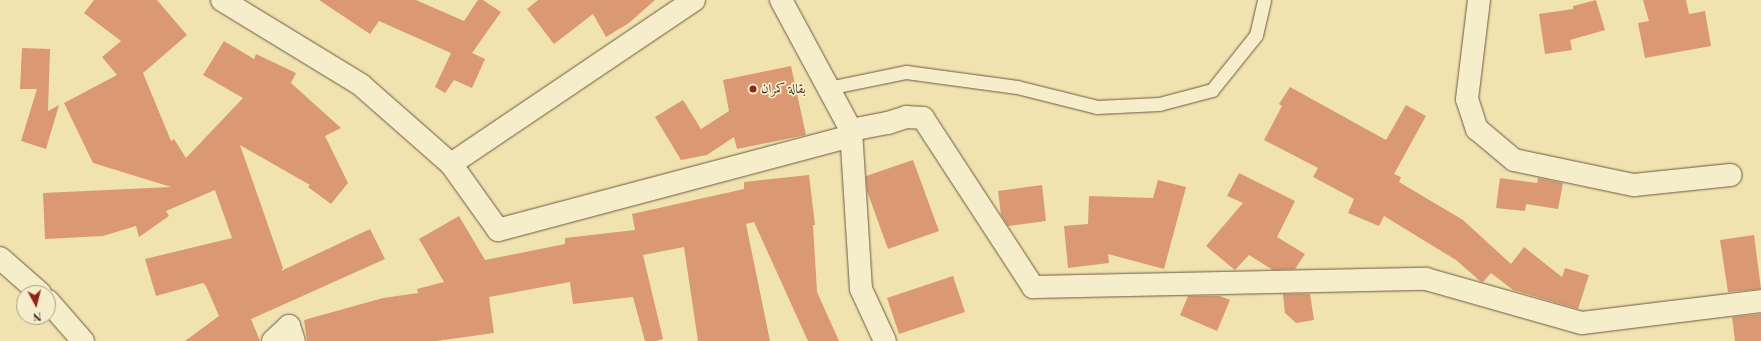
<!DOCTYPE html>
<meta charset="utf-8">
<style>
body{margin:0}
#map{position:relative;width:1761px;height:341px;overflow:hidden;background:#f1e3af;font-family:"Libre Bodoni",Amiri,serif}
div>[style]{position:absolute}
.building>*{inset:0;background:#da9973}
.roads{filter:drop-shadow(0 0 1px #6e5844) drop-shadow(0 0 1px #6e5844)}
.lane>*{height:13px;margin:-6.5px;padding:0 6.5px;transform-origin:6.5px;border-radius:6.5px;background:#f6edcb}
.street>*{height:22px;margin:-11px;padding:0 11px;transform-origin:11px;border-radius:11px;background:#f6edcb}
.dots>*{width:11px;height:11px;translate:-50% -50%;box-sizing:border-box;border:2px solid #f6edcb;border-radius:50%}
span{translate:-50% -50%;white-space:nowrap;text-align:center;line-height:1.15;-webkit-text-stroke:3.5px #f6edcb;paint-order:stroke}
.poi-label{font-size:13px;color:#422a21}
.left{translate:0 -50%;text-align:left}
.north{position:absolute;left:16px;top:285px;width:40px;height:40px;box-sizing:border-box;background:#f6edcb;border:1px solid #ae9f87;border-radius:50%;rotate:173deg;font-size:11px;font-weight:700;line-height:16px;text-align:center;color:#422a21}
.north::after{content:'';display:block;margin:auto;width:14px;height:18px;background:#8f2418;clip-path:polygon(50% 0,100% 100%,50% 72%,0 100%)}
</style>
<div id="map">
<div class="building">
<div style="clip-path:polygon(94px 0,157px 0,187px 35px,143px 73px,171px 141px,174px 139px,186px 158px,243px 98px,203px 75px,224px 41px,254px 59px,256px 54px,296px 73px,291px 83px,341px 128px,325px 136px,348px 183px,331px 204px,308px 187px,310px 185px,240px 145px,283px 268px,281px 271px,370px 229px,385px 259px,251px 319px,260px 341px,185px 341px,219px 316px,206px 286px,203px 283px,156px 296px,145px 259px,232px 238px,215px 190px,166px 211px,169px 216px,139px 237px,136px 226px,103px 236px,45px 239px,43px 193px,171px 187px,93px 163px,64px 103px,117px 75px,102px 57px,121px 41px,84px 13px)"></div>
<div style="clip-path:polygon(319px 0,416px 0,464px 21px,478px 0,483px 0,501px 12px,472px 53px,485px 59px,472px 88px,454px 80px,445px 93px,435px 87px,451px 53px,379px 21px,370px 34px)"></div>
<div style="clip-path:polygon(538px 0,655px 0,629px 23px,606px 37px,593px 14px,554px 44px,527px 9px)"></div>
<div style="clip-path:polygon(1596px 0,1605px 30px,1570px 40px,1572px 50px,1545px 54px,1539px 14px,1573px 9px,1573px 6px)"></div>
<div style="clip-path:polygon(1643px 0,1686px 0,1689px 14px,1705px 11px,1711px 46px,1645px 58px,1638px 23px,1649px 21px)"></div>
<div style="clip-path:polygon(22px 48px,50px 49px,48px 111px,59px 105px,46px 149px,21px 141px,37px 89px,20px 89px)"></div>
<div style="clip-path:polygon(791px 66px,806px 135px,737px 149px,734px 137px,707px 155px,681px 160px,655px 117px,683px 100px,701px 129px,729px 111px,723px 80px)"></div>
<div style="clip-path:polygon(1290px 87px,1386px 140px,1406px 105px,1426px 116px,1394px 174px,1401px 177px,1399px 182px,1463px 220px,1511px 264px,1524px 247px,1562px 277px,1565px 268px,1589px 275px,1578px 309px,1513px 290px,1491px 273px,1483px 282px,1480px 281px,1456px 260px,1384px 216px,1379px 226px,1348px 213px,1354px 199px,1313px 177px,1318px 168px,1264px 140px,1282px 106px,1279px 104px)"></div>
<div style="clip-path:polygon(913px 160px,939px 231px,888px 249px,867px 191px,866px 176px)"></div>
<div style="clip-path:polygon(1239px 173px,1295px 201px,1277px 237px,1305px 254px,1295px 269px,1273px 270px,1249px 255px,1235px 270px,1206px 246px,1243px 203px,1227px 196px)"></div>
<div style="clip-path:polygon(809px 175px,815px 225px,813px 225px,817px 292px,839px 341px,808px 341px,754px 222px,746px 224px,770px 341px,698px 341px,684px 247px,643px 255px,663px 339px,656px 341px,645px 341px,633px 297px,573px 304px,570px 282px,489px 297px,494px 333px,436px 341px,307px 341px,304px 320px,383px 298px,418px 293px,417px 289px,444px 282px,419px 239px,459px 216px,485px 260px,565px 244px,565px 238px,635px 230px,632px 214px,744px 189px,744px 182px)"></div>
<div style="clip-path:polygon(1500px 178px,1537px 183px,1538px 178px,1563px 183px,1558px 209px,1526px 204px,1525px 211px,1496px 208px)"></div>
<div style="clip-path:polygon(1158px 180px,1186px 187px,1164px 269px,1108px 254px,1109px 263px,1068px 268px,1064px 226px,1088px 224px,1089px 196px,1153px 198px)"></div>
<div style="clip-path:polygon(1042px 185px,1046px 221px,1008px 226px,1001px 215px,998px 191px)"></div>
<div style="clip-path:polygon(1754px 235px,1761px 289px,1728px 292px,1720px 240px)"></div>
<div style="clip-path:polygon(953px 276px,965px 312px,899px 334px,887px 298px)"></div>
<div style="clip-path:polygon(1283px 294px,1310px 294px,1314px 320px,1296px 323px,1285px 313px)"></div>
<div style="clip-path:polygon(1188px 296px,1220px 296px,1230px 300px,1217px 331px,1180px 315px)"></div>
<div style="clip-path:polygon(1761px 314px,1761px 341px,1735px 341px,1732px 317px)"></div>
</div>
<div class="roads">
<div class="lane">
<div style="left:828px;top:88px;width:80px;rotate:-11.6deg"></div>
<div style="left:906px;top:72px;width:112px;rotate:7.7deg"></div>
<div style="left:1017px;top:87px;width:82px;rotate:14deg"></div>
<div style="left:1097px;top:107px;width:62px;rotate:-2.8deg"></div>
<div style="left:1159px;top:104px;width:55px;rotate:-14.8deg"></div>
<div style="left:1212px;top:90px;width:70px;rotate:-51.3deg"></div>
<div style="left:1256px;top:35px;width:36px;rotate:-77deg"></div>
</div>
<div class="street">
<div style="left:222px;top:0;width:163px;rotate:31.4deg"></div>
<div style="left:361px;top:85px;width:120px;rotate:41.3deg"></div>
<div style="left:451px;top:164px;width:293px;rotate:-34deg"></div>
<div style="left:781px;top:0;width:148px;rotate:61.7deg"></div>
<div style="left:851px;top:130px;width:159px;rotate:86.4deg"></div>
<div style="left:861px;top:289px;width:57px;rotate:65.2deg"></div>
<div style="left:1479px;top:0;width:100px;rotate:96.9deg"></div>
<div style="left:1467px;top:99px;width:32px;rotate:72deg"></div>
<div style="left:1477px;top:129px;width:48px;rotate:40deg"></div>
<div style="left:1514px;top:160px;width:123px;rotate:11.8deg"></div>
<div style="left:1634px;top:185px;width:97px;rotate:-5.9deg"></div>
<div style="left:851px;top:130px;width:38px;rotate:-11deg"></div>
<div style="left:888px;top:123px;width:19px;rotate:-18deg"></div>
<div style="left:906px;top:117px;width:17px;rotate:3deg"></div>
<div style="left:923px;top:118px;width:202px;rotate:56.9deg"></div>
<div style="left:1033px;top:287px;width:393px;rotate:-1.2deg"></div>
<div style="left:1426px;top:279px;width:162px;rotate:15.8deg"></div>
<div style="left:1582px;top:323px;width:180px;rotate:-7deg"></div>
<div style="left:451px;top:164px;width:81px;rotate:54.5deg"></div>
<div style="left:498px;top:230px;width:366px;rotate:-14.9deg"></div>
<div style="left:0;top:258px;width:53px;rotate:41.2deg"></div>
<div style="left:48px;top:301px;width:53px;rotate:48.8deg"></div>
<div style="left:273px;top:341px;width:22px;rotate:-43deg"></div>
<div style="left:289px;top:326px;width:16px;rotate:72deg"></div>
</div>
</div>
<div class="dots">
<div style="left:753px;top:89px;background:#8f2418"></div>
</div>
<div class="poi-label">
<span class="left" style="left:761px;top:89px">بقالة كمران</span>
</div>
<div class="north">N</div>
</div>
